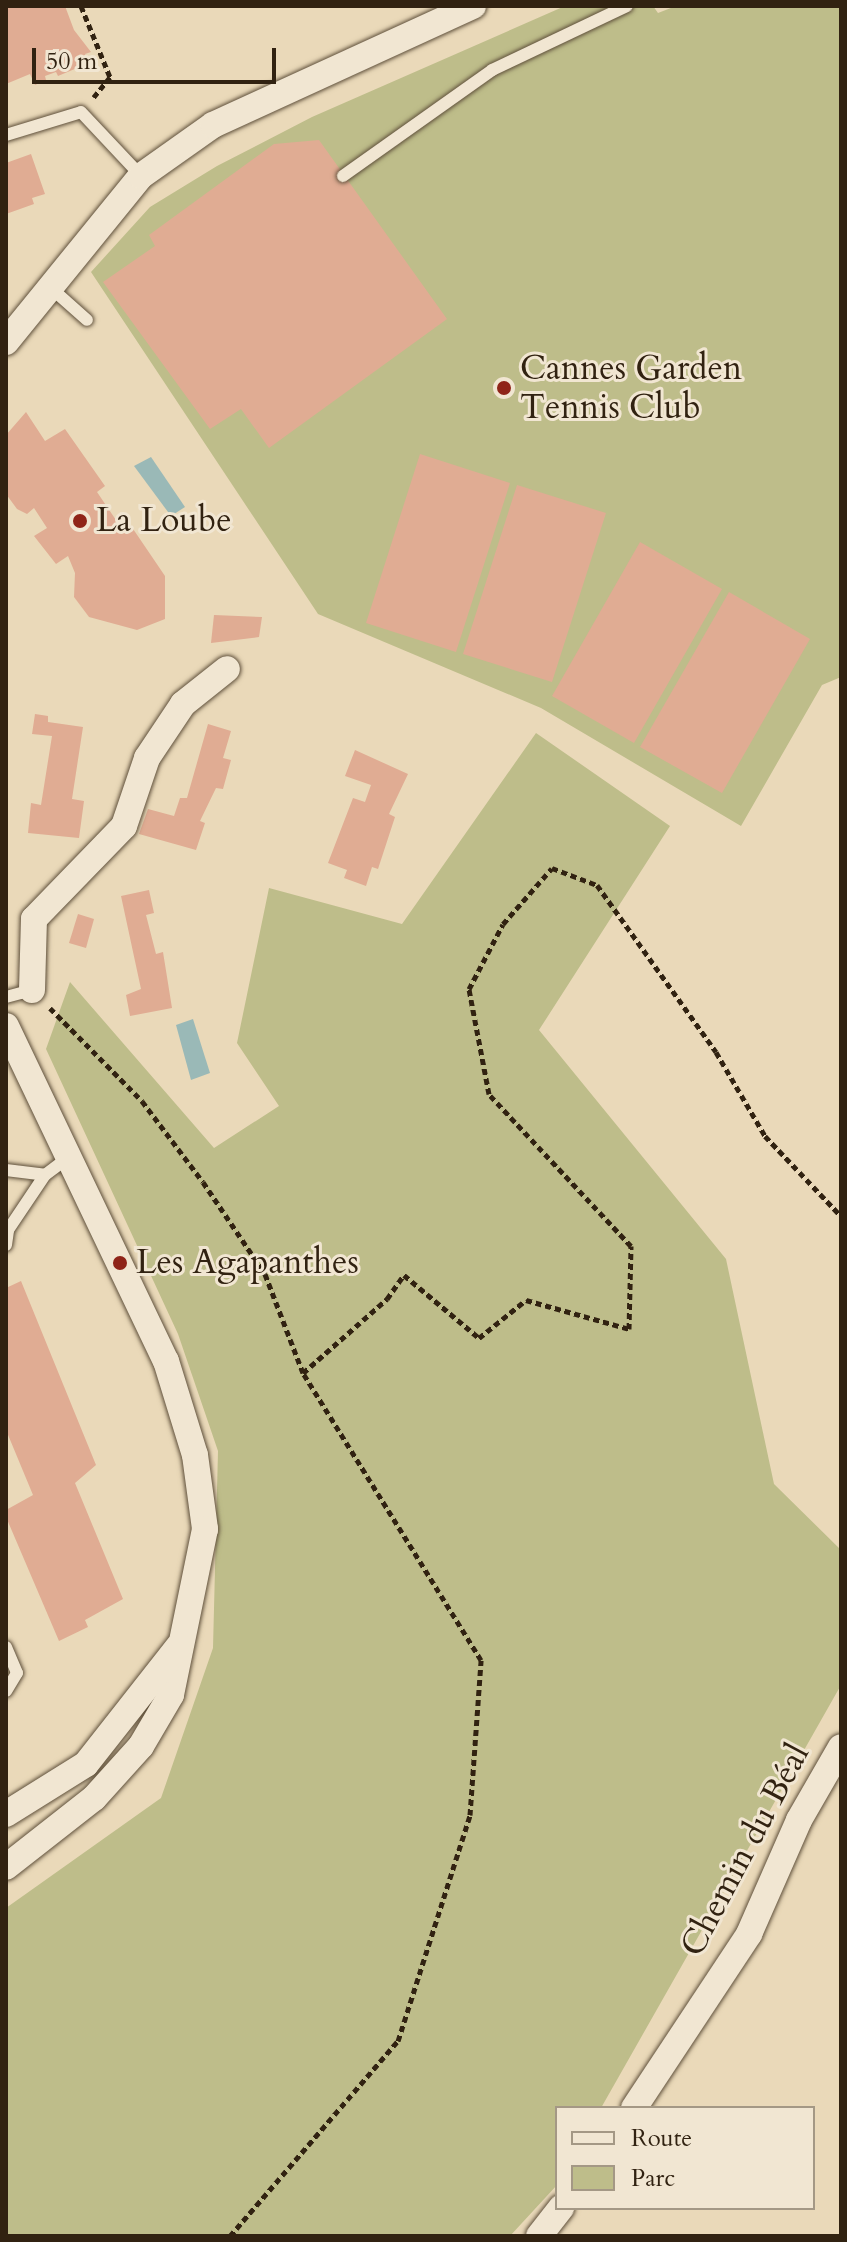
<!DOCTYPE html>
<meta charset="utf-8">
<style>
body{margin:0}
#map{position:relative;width:847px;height:2242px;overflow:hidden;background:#ead9b9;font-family:Cardo,serif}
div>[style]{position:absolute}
.green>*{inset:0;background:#bebd8a}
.water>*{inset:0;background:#9ab9b7}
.building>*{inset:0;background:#e0ac93}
.path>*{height:5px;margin-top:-2.5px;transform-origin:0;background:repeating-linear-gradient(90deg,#312211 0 6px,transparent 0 10px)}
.roads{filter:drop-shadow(0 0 2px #5f503b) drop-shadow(0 0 2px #5f503b)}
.service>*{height:12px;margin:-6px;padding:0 6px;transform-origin:6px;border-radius:6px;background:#f1e6d2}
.minor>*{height:26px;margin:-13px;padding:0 13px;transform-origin:13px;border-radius:13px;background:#f1e6d2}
.dots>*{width:22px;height:22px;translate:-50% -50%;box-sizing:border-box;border:4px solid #f1e6d2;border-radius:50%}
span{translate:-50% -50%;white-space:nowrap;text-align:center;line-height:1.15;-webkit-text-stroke:6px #f1e6d2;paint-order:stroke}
.poi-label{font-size:34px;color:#312211}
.left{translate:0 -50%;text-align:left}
.street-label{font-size:34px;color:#312211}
.frame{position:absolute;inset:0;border:8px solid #312211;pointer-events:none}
.legend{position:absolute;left:555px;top:2106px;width:260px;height:104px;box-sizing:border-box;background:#f1e6d2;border:2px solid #a49885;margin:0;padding:10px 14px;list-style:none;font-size:24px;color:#312211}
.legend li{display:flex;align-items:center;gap:16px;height:40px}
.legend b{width:40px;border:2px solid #a49885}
.scale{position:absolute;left:32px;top:48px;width:244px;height:36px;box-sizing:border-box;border:4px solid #312211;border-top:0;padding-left:10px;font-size:24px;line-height:28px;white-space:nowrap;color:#312211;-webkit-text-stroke:6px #f1e6d2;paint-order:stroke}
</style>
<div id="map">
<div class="green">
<div style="clip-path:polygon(565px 6px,653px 6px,658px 13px,676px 6px,841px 6px,841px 677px,822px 685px,741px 826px,541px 708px,318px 614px,91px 272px,150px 207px,217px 166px,312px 117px)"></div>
<div style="clip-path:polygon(536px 733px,670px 826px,539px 1030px,726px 1259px,774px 1484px,841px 1550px,841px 1685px,601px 2108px,557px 2108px,557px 2185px,510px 2236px,6px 2236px,6px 1908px,161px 1798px,213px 1648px,218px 1451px,178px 1334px,46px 1049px,70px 982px,214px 1148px,279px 1106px,237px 1043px,269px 888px,402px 924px)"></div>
</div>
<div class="water">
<div style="clip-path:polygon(151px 457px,185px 507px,171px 516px,134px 466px)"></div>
<div style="clip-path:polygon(193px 1019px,210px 1073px,191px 1080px,176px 1025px)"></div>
</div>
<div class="building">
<div style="clip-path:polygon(6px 6px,65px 6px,74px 30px,91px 52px,85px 54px,89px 63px,58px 76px,56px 72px,45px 76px,46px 80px,35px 85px,30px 74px,6px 84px)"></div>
<div style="clip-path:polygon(319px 140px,447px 319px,269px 448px,241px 409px,210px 429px,103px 282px,155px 246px,149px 235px,274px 144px)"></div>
<div style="clip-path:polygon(31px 154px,45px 194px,32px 198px,34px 204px,6px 214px,6px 163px)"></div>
<div style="clip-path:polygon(26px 412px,45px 441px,65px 429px,105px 486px,97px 492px,118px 523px,127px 520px,165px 576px,165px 619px,137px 630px,89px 617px,74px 597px,75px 573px,68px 556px,56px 564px,34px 536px,47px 528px,34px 508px,27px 514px,17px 509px,6px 494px,6px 435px)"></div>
<div style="clip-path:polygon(420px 454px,510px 483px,456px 652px,366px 623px)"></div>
<div style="clip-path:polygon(517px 485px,606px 513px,552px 682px,463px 654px)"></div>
<div style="clip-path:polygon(640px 542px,722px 589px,634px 743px,552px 696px)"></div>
<div style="clip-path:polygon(729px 592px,810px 639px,722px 793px,640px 747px)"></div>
<div style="clip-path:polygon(214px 615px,262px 617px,259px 637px,211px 643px)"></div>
<div style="clip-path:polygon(35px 714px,48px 716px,48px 722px,83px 727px,72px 799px,84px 801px,79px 838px,28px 833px,31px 803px,41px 805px,52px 736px,32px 734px)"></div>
<div style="clip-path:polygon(208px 724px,231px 731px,223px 758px,231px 760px,223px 789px,216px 788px,200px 821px,205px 823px,196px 850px,139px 834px,148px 809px,174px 816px,180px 798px,187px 798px)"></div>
<div style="clip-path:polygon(355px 750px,408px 774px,389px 814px,395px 817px,378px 869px,372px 867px,366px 886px,344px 878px,347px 870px,328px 863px,353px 798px,365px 802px,371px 785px,345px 776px)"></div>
<div style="clip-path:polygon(149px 890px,154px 913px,146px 915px,156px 954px,163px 952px,172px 1008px,130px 1016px,126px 995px,141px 989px,121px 896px)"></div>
<div style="clip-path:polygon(78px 914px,94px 919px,86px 948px,69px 943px)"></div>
<div style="clip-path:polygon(21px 1281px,96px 1465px,75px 1483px,123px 1599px,85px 1620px,88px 1627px,59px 1641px,6px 1517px,6px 1510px,33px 1495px,6px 1430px,6px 1288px)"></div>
</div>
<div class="path">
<div style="left:81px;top:6px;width:77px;rotate:67.8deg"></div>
<div style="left:110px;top:77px;width:26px;rotate:129deg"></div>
<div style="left:50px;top:1008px;width:131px;rotate:45.3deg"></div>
<div style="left:142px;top:1101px;width:101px;rotate:53deg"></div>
<div style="left:203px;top:1182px;width:111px;rotate:56deg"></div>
<div style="left:265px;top:1274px;width:106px;rotate:69deg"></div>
<div style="left:303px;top:1373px;width:112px;rotate:-41.4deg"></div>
<div style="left:387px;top:1299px;width:29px;rotate:-55deg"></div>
<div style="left:404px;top:1275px;width:98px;rotate:40deg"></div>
<div style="left:479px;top:1338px;width:60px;rotate:-39deg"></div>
<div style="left:526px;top:1300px;width:107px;rotate:15.7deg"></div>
<div style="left:629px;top:1329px;width:83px;rotate:-88.6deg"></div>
<div style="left:631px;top:1246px;width:208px;rotate:-133.1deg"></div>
<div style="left:489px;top:1094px;width:107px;rotate:-100.8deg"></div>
<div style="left:469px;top:989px;width:73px;rotate:-62.4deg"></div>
<div style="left:503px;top:924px;width:74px;rotate:-48.8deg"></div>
<div style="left:552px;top:868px;width:48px;rotate:20.7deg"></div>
<div style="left:597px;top:885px;width:205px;rotate:54.5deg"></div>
<div style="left:716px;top:1052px;width:97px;rotate:59.7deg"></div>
<div style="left:765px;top:1136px;width:110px;rotate:46.5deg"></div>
<div style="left:230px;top:2236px;width:257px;rotate:-49.3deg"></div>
<div style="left:398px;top:2041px;width:237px;rotate:-72.3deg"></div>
<div style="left:470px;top:1815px;width:155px;rotate:-85.9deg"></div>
<div style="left:481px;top:1660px;width:338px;rotate:-121.8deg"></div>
</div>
<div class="roads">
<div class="service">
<div style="left:6px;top:135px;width:78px;rotate:-17deg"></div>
<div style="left:81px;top:112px;width:88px;rotate:46.8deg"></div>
<div style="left:343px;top:176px;width:183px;rotate:-35.4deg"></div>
<div style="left:492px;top:70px;width:149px;rotate:-25.4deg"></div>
<div style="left:51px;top:288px;width:48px;rotate:41.6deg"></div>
<div style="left:6px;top:997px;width:27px;rotate:-15deg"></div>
<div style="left:6px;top:1170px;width:39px;rotate:7deg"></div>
<div style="left:6px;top:1245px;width:15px;rotate:-82deg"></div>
<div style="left:8px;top:1230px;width:66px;rotate:-56.1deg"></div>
<div style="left:45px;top:1175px;width:31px;rotate:-37deg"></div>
<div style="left:6px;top:1647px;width:28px;rotate:67deg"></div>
<div style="left:17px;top:1673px;width:21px;rotate:121deg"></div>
</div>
<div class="minor">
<div style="left:6px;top:342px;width:214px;rotate:-50.9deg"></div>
<div style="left:141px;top:176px;width:88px;rotate:-35.3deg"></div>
<div style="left:213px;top:125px;width:286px;rotate:-24.6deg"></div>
<div style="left:32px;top:990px;width:71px;rotate:-88.4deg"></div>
<div style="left:34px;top:919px;width:129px;rotate:-45.9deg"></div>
<div style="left:124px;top:826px;width:72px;rotate:-71.3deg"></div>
<div style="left:147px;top:758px;width:65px;rotate:-56.3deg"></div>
<div style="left:183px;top:704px;width:56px;rotate:-38.5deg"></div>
<div style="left:6px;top:1026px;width:371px;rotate:64.5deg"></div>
<div style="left:166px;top:1361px;width:98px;rotate:72.9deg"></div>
<div style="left:195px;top:1455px;width:75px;rotate:82.3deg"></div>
<div style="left:205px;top:1529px;width:169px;rotate:101.6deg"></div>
<div style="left:171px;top:1695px;width:59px;rotate:120.5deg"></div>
<div style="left:141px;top:1746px;width:70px;rotate:132.1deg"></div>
<div style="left:94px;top:1798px;width:112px;rotate:141.9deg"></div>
<div style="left:6px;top:1814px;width:94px;rotate:-32deg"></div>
<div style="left:86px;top:1764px;width:150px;rotate:-51.8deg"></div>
<div style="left:634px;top:2108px;width:209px;rotate:-56.5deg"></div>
<div style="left:749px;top:1934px;width:124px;rotate:-66.3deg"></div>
<div style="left:799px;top:1820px;width:84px;rotate:-60.1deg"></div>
<div style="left:539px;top:2236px;width:36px;rotate:-52deg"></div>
</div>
</div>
<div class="dots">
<div style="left:504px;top:388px;background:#8f2418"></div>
<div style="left:80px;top:521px;background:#8f2418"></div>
<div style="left:120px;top:1263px;background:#8f2418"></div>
</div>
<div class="poi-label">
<span class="left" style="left:520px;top:388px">Cannes Garden<br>Tennis Club</span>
<span class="left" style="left:96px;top:521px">La Loube</span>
<span class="left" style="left:136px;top:1263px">Les Agapanthes</span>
</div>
<div class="street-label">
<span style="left:745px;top:1850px;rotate:-62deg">Chemin du Béal</span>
</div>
<div class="frame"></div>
<ul class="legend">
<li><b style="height:10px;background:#f1e6d2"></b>Route</li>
<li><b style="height:22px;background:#bebd8a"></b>Parc</li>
</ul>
<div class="scale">50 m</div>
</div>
